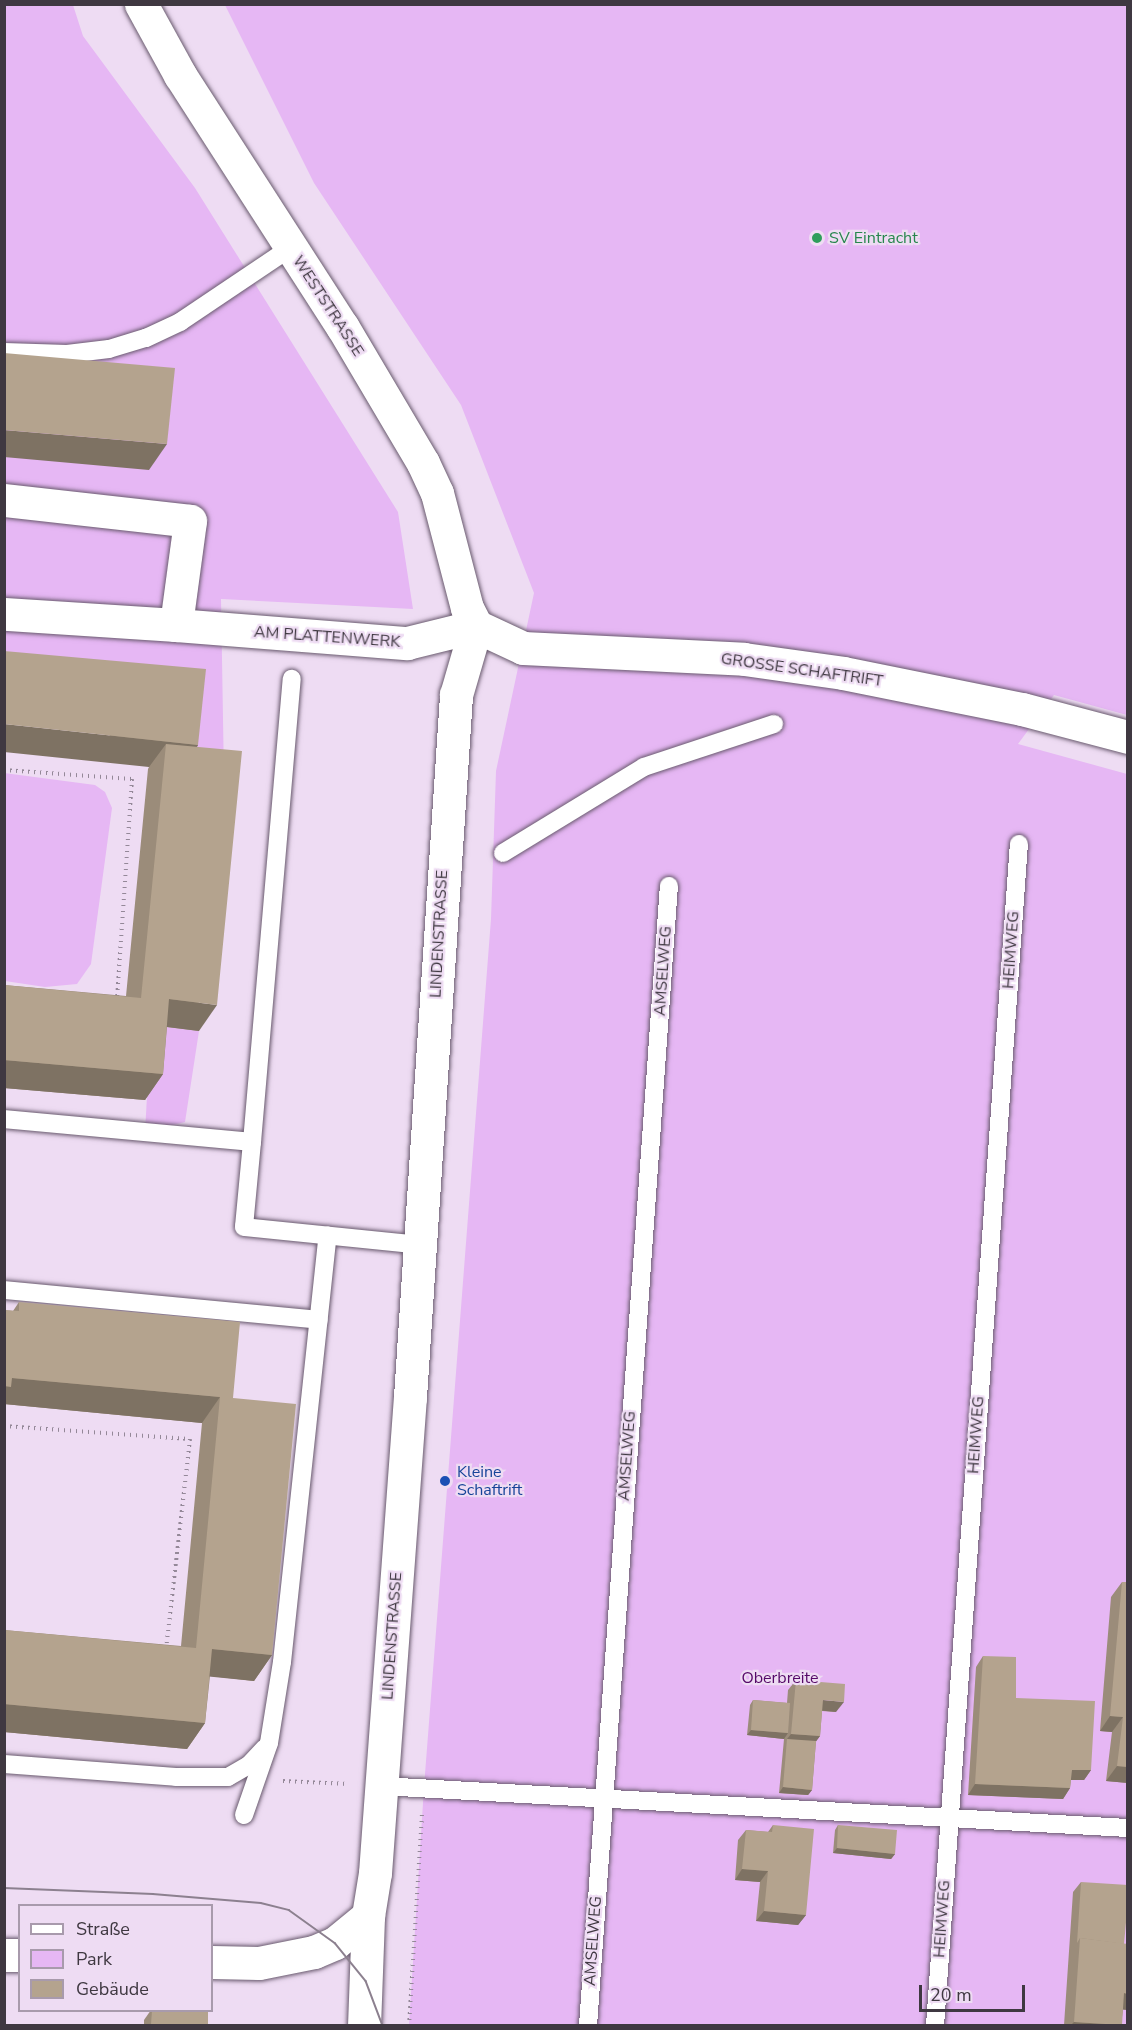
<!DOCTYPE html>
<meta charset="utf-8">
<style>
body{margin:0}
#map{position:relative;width:1132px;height:2030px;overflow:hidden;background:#eedcf3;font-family:"Nunito Sans",sans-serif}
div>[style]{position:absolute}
.green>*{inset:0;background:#e6b7f4}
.path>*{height:4px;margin-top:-2px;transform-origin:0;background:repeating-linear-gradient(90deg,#948898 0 1.5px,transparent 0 6px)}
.roads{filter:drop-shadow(0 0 2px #695a6e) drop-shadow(0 0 2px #695a6e)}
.lane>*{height:18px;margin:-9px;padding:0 9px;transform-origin:9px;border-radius:9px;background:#fff}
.street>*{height:33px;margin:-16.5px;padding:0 16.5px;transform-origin:16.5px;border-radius:16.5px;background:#fff}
.secondary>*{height:33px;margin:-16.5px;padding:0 16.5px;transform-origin:16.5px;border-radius:16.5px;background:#fff}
.tram>*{height:1.5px;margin:-0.75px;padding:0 0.75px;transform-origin:0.75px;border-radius:0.75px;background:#8c808f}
.wall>*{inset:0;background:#9b8c7a}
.shaded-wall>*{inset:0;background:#7e7263}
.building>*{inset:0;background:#b4a38e}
.dots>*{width:16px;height:16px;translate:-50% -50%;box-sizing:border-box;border:3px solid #eedcf3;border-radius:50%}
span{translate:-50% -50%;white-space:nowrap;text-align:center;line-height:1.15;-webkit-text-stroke:4.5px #eedcf3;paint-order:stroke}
.leisure-label{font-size:16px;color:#27864d}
.left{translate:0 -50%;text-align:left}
.street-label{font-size:16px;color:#3f3841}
.transit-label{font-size:16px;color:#164399}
.park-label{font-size:16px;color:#550968}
.frame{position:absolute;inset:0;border:6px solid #3f3841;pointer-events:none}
.legend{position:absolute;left:18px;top:1904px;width:195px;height:108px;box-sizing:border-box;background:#eedcf3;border:2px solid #a89aac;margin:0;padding:8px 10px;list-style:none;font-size:18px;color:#3f3841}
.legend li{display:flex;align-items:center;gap:12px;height:30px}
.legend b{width:30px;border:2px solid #a89aac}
.scale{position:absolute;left:919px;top:1985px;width:106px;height:27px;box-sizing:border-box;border:3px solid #3f3841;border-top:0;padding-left:8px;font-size:18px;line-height:21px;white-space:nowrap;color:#3f3841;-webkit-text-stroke:4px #eedcf3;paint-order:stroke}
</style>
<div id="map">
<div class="green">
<div style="clip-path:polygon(4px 5px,73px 5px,83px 36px,195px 188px,398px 512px,413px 609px,221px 599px,224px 777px,5px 678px)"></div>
<div style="clip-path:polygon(225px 5px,1127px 5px,1127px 715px,1054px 695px,1018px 744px,1127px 774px,1127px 2025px,409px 2025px,424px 1787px,491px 919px,496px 771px,534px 593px,461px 405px,314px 183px)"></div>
<div style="clip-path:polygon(4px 773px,95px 785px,105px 792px,112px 808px,91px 964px,77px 984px,45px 987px,5px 981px)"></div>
<div style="clip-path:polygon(151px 1025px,199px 1031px,185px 1122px,145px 1132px)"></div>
</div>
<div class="path">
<div style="left:4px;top:770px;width:128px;rotate:4deg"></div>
<div style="left:132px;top:779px;width:220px;rotate:93.9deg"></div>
<div style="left:4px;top:1426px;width:186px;rotate:4deg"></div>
<div style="left:190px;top:1439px;width:212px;rotate:96.5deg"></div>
<div style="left:283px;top:1781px;width:65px;rotate:2.6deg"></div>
<div style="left:409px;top:2026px;width:212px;rotate:-86.5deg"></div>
</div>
<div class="roads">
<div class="lane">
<div style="left:4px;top:352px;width:63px;rotate:1.8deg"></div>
<div style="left:67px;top:354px;width:42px;rotate:-6.8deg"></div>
<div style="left:109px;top:349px;width:39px;rotate:-17deg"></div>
<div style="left:146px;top:338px;width:38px;rotate:-25deg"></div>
<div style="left:180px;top:322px;width:133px;rotate:-33.9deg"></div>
<div style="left:503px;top:853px;width:165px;rotate:-31.4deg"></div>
<div style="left:644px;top:767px;width:137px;rotate:-18.3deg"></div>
<div style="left:4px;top:1119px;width:249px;rotate:5.3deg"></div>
<div style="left:252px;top:1142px;width:85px;rotate:95.4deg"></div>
<div style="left:244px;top:1227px;width:178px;rotate:5.8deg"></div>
<div style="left:252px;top:1142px;width:465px;rotate:-85.1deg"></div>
<div style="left:4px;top:1290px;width:316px;rotate:5.4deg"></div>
<div style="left:4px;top:1764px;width:172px;rotate:4.3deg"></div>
<div style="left:176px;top:1777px;width:52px"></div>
<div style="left:228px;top:1777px;width:24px;rotate:-30deg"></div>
<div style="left:249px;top:1765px;width:23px;rotate:-47deg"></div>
<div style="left:381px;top:1786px;width:748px;rotate:3.22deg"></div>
<div style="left:244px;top:1815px;width:76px;rotate:-70.9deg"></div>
<div style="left:269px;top:1743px;width:82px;rotate:-80.9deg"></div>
<div style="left:282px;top:1662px;width:429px;rotate:-83.9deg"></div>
<div style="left:588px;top:2026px;width:1143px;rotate:-85.94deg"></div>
<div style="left:935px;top:2026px;width:1185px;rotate:-85.94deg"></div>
</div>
<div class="street">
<div style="left:4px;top:500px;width:187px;rotate:6.4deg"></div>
<div style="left:190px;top:521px;width:105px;rotate:97.7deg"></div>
<div style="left:176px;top:625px;width:172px;rotate:-176.3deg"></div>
<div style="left:176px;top:625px;width:232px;rotate:4.5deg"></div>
<div style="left:407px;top:643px;width:71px;rotate:-13.8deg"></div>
<div style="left:4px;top:1955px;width:16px"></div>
<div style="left:212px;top:1962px;width:47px;rotate:1.2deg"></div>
<div style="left:259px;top:1963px;width:56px;rotate:-11.3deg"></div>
<div style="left:314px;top:1952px;width:23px;rotate:-23deg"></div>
<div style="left:335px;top:1943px;width:43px;rotate:-39.3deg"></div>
<div style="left:364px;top:2026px;width:110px;rotate:-87.9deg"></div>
<div style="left:368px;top:1916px;width:44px;rotate:-80.8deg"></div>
<div style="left:375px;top:1873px;width:477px;rotate:-85.8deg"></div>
<div style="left:410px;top:1397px;width:704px;rotate:-86.25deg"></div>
<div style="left:456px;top:695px;width:72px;rotate:-73.8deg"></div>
</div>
<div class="secondary">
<div style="left:141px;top:4px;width:81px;rotate:61.2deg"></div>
<div style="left:180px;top:75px;width:299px;rotate:57.2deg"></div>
<div style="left:342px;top:326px;width:159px;rotate:59.4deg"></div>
<div style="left:423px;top:463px;width:33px;rotate:65deg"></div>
<div style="left:437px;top:493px;width:119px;rotate:75.4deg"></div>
<div style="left:467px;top:608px;width:20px;rotate:63deg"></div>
<div style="left:476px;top:626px;width:52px;rotate:25.1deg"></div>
<div style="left:523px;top:648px;width:221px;rotate:2.8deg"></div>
<div style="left:744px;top:659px;width:100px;rotate:8deg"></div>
<div style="left:843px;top:673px;width:183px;rotate:11.4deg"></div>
<div style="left:1022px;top:709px;width:110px;rotate:14.8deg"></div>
</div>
</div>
<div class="tram">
<div style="left:4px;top:1888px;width:149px;rotate:2.3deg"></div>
<div style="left:153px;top:1894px;width:108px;rotate:4.8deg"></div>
<div style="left:261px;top:1903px;width:29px;rotate:14deg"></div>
<div style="left:289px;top:1910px;width:57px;rotate:35.7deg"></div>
<div style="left:335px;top:1943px;width:49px;rotate:50.8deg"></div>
<div style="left:366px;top:1981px;width:48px;rotate:69.3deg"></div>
</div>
<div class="wall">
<div style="clip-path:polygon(4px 651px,198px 745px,197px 747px,199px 1031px,167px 1027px,163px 1074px,145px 1100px,4px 1088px,4px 985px,126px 996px,148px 769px,149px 767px)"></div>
<div style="clip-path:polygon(19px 1302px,233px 1398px,272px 1655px,254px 1681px,210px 1676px,205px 1723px,187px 1749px,4px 1732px,4px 1630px,181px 1646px,202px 1423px,4px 1404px,4px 1310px,13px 1311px)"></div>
<div style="clip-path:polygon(1122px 1582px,1128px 1783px,1106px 1781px,1112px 1732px,1100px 1731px,1111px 1597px)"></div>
<div style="clip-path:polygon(983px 1656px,1016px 1698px,1091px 1770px,1084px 1780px,1071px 1780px,1070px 1788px,1063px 1799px,968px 1795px,976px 1667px)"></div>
<div style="clip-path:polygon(796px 1680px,836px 1712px,822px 1711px,820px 1736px,816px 1741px,812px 1790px,808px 1795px,779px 1793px,784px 1739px,747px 1735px,750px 1705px,753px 1700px,787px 1703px,788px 1690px)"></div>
<div style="clip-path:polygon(773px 1825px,806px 1915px,798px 1925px,756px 1921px,760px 1882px,735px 1880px,738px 1840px,746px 1830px,768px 1832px)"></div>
<div style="clip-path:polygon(838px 1825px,895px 1854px,891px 1859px,833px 1853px,835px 1830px)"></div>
<div style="clip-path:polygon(1081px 1882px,1124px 1944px,1128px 1944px,1128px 2010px,1123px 2009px,1121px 2025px,1064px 2025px,1073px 1892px)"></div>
<div style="clip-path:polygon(151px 2010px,177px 2010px,208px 2025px,144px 2025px,144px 2020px)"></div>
</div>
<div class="shaded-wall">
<div style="clip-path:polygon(4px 430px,167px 444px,149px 470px,4px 457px)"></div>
<div style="clip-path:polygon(4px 724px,198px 745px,180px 771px,166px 744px,149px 767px,4px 752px)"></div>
<div style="clip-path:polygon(169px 999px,217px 1005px,199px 1031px,151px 1025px)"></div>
<div style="clip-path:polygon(4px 1060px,163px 1074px,145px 1100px,4px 1088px)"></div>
<div style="clip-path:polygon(12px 1378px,220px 1397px,202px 1423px,4px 1404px,4px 1386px)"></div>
<div style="clip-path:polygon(212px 1649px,272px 1655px,254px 1681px,194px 1675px)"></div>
<div style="clip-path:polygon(823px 1700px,844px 1702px,836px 1712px,816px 1710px)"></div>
<div style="clip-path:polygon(4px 1704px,205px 1723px,187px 1749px,4px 1732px)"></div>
<div style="clip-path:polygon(1110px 1716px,1123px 1717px,1112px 1732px,1100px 1731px)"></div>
<div style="clip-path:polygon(751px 1730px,788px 1733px,784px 1739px,747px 1735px)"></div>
<div style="clip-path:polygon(791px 1734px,820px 1736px,812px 1747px,787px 1739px)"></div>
<div style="clip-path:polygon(1117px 1766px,1128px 1767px,1128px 1783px,1106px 1781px)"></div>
<div style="clip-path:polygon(1072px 1770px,1091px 1770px,1084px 1780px,1065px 1780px)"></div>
<div style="clip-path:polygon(975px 1784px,1070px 1788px,1063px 1799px,968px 1795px)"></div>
<div style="clip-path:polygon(783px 1787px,812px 1790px,808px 1795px,779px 1793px)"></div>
<div style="clip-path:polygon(837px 1848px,895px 1854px,891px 1859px,833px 1853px)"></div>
<div style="clip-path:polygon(742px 1869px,768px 1871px,760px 1882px,735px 1880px)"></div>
<div style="clip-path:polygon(764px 1911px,806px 1915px,798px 1925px,756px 1921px)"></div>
<div style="clip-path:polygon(1124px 1993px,1128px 1994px,1128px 2010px,1113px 2009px)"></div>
<div style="clip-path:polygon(1074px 2022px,1122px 2025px,1071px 2025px)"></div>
</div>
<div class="building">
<div style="clip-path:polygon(4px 353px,175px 368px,167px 444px,4px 430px)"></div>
<div style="clip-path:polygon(4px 651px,206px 669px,198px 745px,4px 724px)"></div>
<div style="clip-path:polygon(166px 744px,242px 751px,217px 1005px,169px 999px,163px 1074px,4px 1060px,4px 985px,141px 998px)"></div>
<div style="clip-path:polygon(19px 1302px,240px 1322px,233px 1398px,296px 1404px,272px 1655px,212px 1649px,205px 1723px,4px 1704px,4px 1630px,196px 1648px,220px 1397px,12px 1378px,11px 1387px,4px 1386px,4px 1310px,19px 1311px)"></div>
<div style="clip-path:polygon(1122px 1582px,1128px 1582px,1128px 1767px,1117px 1766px,1123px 1717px,1110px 1716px)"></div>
<div style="clip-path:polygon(983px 1656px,1016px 1657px,1016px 1698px,1095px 1701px,1091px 1770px,1072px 1770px,1070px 1788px,975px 1784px)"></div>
<div style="clip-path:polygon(796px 1680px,845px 1684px,844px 1702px,823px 1700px,820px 1736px,791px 1734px)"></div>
<div style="clip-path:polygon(753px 1700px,790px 1703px,788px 1733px,751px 1730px)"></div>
<div style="clip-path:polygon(787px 1739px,816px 1741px,812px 1790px,783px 1787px)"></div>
<div style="clip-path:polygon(773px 1825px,814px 1829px,806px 1915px,764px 1911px,768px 1871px,742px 1869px,746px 1830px,772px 1832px)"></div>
<div style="clip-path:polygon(838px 1825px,897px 1830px,895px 1854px,837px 1848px)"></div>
<div style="clip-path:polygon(1081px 1882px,1128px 1885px,1128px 1901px,1124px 1944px,1080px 1938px,1077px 1943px)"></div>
<div style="clip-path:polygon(1080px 1938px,1128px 1944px,1128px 1994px,1124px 1993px,1122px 2025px,1074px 2022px)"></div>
<div style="clip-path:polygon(152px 2010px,208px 2012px,208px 2025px,151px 2025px)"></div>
</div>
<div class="dots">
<div style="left:817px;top:238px;background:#2e9e5b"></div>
<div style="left:445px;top:1481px;background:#1a4fb4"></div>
</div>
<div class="leisure-label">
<span class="left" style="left:829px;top:238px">SV Eintracht</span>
</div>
<div class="street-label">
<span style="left:328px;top:306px;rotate:57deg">WESTSTRASSE</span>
<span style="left:327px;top:637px;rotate:4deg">AM PLATTENWERK</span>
<span style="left:802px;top:670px;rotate:8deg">GROSSE SCHAFTRIFT</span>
<span style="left:439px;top:934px;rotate:-87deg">LINDENSTRASSE</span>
<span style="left:1011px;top:950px;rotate:-86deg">HEIMWEG</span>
<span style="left:663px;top:971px;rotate:-86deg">AMSELWEG</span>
<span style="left:976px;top:1435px;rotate:-86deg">HEIMWEG</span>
<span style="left:627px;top:1456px;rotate:-86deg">AMSELWEG</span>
<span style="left:392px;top:1636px;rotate:-86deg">LINDENSTRASSE</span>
<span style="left:942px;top:1919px;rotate:-86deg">HEIMWEG</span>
<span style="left:593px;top:1941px;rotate:-86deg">AMSELWEG</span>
</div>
<div class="transit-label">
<span class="left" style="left:457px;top:1481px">Kleine<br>Schaftrift</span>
</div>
<div class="park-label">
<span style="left:780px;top:1678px">Oberbreite</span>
</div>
<div class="frame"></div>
<ul class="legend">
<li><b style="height:8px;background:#fff"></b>Straße</li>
<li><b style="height:16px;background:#e6b7f4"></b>Park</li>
<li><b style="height:16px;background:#b4a38e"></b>Gebäude</li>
</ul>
<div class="scale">20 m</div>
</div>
